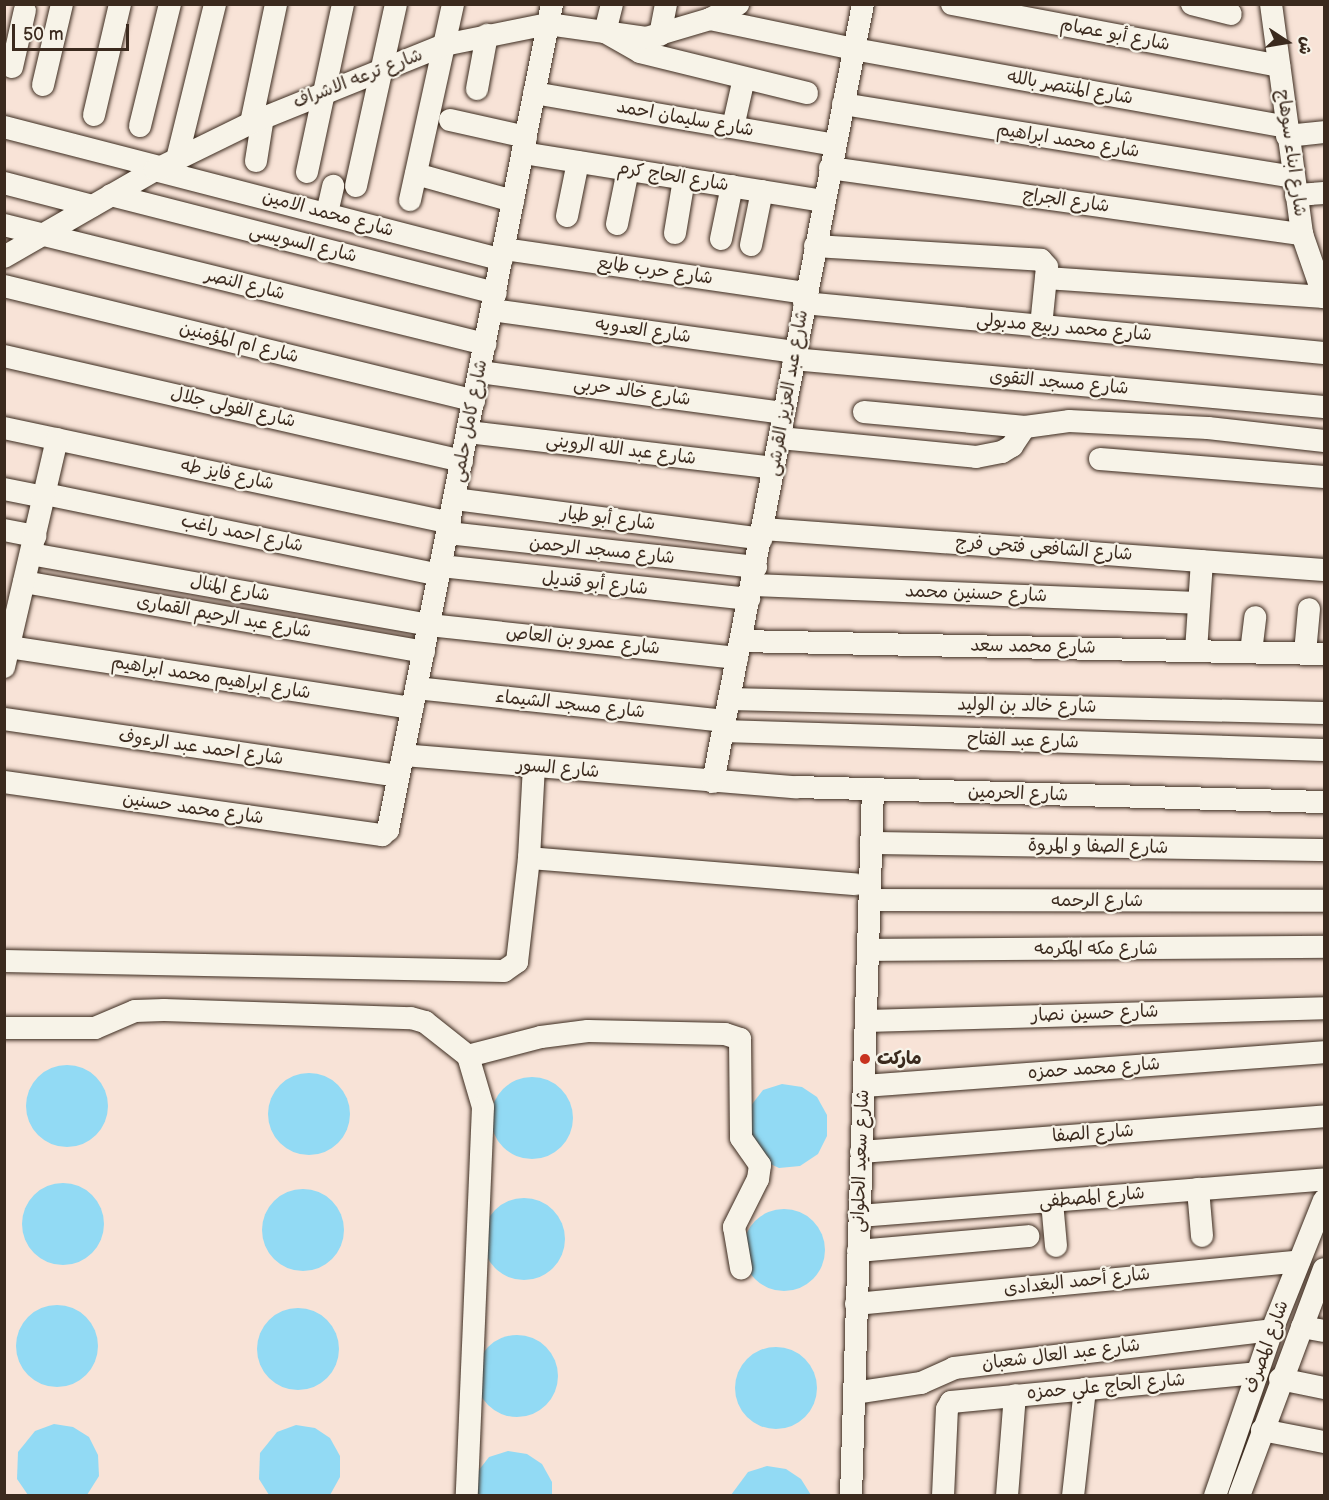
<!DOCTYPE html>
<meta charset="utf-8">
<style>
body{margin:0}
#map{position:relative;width:1329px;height:1500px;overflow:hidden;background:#f8e3d7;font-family:"Balsamiq Sans","Playpen Sans Arabic",sans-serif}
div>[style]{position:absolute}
.water>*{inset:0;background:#92daf4}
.round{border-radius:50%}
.roads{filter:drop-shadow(0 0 2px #3b2a1e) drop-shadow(0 0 2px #3b2a1e)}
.minor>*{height:22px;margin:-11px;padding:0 11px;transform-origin:11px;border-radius:11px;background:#f7f3e8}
.dots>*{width:16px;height:16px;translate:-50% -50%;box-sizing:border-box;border:3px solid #f7f3e8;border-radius:50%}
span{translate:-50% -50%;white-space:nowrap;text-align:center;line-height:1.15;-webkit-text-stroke:4.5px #f7f3e8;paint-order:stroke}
.street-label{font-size:18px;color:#3b2a1e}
.poi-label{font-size:18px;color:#3b2a1e;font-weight:700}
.left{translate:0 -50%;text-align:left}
.frame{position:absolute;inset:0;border:6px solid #3b2a1e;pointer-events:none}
.north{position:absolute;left:1257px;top:12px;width:60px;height:60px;-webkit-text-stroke:4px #f7f3e8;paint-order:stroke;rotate:102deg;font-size:16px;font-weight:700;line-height:24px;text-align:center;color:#3b2a1e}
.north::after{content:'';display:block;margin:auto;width:21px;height:27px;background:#3b2a1e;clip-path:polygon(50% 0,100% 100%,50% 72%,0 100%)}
.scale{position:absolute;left:12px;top:24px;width:117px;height:27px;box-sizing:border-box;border:3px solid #3b2a1e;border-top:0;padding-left:8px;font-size:18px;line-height:21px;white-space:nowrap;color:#3b2a1e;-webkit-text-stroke:4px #f7f3e8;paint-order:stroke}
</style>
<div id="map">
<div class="water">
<div class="round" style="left:26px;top:1065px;width:82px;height:82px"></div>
<div class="round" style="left:268px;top:1073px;width:82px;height:82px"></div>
<div class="round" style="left:491px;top:1077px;width:82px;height:82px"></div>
<div style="clip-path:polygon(782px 1084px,802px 1087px,817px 1097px,827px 1115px,827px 1136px,818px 1154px,800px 1166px,779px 1168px,758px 1158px,746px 1112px,763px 1090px)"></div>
<div class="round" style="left:22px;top:1183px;width:82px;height:82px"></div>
<div class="round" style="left:262px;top:1189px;width:82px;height:82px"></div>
<div class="round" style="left:483px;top:1198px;width:82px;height:82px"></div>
<div class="round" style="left:743px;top:1209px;width:82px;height:82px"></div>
<div class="round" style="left:16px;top:1305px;width:82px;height:82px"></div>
<div class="round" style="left:257px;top:1308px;width:82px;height:82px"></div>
<div class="round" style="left:476px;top:1335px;width:82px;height:82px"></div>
<div class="round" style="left:735px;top:1347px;width:82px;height:82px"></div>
<div style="clip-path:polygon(54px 1424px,73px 1427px,89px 1437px,98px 1455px,99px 1476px,87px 1495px,28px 1495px,17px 1479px,18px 1452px,35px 1431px)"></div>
<div style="clip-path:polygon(296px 1425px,315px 1428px,330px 1438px,340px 1456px,340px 1477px,330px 1495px,269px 1495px,259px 1479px,260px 1453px,277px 1432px)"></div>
<div style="clip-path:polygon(508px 1451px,527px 1454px,542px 1464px,552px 1482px,552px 1495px,471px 1496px,472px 1479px,489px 1457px)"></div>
<div style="clip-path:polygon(767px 1466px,786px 1469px,801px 1479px,811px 1495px,731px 1495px,748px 1472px)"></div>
</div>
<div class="roads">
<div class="minor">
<div style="left:612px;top:4px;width:29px;rotate:104deg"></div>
<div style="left:605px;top:32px;width:40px;rotate:29.7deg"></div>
<div style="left:640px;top:52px;width:172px;rotate:13.8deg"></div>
<div style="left:952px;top:4px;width:333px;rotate:10.7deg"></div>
<div style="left:1192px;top:4px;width:40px;rotate:14.4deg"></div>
<div style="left:1271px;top:4px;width:232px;rotate:82.3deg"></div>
<div style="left:1302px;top:234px;width:67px;rotate:70.8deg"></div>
<div style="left:710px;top:19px;width:147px;rotate:11.8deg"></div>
<div style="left:854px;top:49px;width:440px;rotate:10.2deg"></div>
<div style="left:660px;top:35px;width:32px;rotate:-79deg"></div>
<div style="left:12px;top:67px;width:58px;rotate:-77.2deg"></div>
<div style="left:43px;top:85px;width:83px;rotate:-76.8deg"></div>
<div style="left:477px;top:89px;width:55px;rotate:-79.5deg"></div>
<div style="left:534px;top:93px;width:305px;rotate:9.8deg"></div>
<div style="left:843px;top:104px;width:456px;rotate:9.2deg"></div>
<div style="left:94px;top:115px;width:114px;rotate:-76.8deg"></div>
<div style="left:450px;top:120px;width:78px;rotate:12.6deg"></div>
<div style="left:251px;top:123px;width:122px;rotate:-78.1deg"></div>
<div style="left:140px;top:126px;width:126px;rotate:-76.2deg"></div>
<div style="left:4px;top:127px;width:161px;rotate:14.4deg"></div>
<div style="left:733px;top:127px;width:50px;rotate:-77.3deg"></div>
<div style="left:1287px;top:136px;width:37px;rotate:-6deg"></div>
<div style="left:523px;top:153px;width:305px;rotate:9.1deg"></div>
<div style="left:177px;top:159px;width:160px;rotate:-76.2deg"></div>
<div style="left:256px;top:161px;width:45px;rotate:-81deg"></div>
<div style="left:830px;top:168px;width:477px;rotate:8deg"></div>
<div style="left:155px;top:170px;width:358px;rotate:14.5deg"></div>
<div style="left:307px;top:172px;width:172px;rotate:-77.9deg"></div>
<div style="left:416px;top:174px;width:101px;rotate:15.6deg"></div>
<div style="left:4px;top:183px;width:91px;rotate:14.6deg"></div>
<div style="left:356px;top:186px;width:186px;rotate:-77.6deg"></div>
<div style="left:111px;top:195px;width:397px;rotate:14.3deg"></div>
<div style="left:1296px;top:195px;width:28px;rotate:-4deg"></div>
<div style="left:410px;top:200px;width:201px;rotate:-77.6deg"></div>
<div style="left:327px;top:213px;width:28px;rotate:-77deg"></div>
<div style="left:567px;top:216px;width:55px;rotate:-78.5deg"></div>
<div style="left:617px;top:224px;width:55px;rotate:-78.5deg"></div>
<div style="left:4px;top:225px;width:496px;rotate:13.9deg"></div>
<div style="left:675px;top:233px;width:55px;rotate:-80.5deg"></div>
<div style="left:721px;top:239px;width:54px;rotate:-78.3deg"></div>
<div style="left:751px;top:245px;width:55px;rotate:-78.5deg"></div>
<div style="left:815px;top:246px;width:226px;rotate:3.5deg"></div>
<div style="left:1041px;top:260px;width:9px;rotate:49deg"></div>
<div style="left:1047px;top:267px;width:59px;rotate:95.8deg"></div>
<div style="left:504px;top:249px;width:305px;rotate:8.3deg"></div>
<div style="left:4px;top:257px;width:174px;rotate:-29.9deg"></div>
<div style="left:155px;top:170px;width:107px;rotate:-26.1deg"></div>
<div style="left:251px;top:123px;width:208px;rotate:-22deg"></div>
<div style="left:444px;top:45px;width:106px;rotate:-11.4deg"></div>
<div style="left:548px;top:24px;width:99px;rotate:8.1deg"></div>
<div style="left:646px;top:38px;width:67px;rotate:-16.5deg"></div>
<div style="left:710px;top:19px;width:32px;rotate:-28deg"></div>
<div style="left:1046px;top:278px;width:279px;rotate:3.9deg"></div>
<div style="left:4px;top:286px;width:484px;rotate:13.7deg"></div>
<div style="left:804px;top:303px;width:522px;rotate:5.49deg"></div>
<div style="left:492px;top:310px;width:305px;rotate:7.9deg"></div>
<div style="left:4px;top:356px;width:470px;rotate:12.9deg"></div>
<div style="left:793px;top:359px;width:533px;rotate:5.17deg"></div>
<div style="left:480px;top:372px;width:307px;rotate:7.7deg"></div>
<div style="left:864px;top:412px;width:162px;rotate:5.3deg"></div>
<div style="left:1025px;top:427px;width:44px;rotate:-7.8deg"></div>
<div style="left:1069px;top:421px;width:139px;rotate:2.9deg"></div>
<div style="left:1208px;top:428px;width:117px;rotate:6.4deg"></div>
<div style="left:4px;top:428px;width:456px;rotate:12deg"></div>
<div style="left:468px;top:432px;width:308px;rotate:6.7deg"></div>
<div style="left:780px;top:438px;width:197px;rotate:5.5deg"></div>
<div style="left:976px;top:457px;width:26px;rotate:-11deg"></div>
<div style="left:1002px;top:452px;width:12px;rotate:-31deg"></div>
<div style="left:1012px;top:446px;width:23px;rotate:-56deg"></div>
<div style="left:1100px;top:459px;width:225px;rotate:4.6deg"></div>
<div style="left:4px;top:489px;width:41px;rotate:11.3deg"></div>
<div style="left:45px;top:494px;width:402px;rotate:11.6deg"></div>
<div style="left:455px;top:499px;width:309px;rotate:7.4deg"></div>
<div style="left:763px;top:529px;width:562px;rotate:4.18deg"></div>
<div style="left:4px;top:530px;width:32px;rotate:11deg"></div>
<div style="left:448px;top:533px;width:310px;rotate:6.3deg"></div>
<div style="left:31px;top:554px;width:404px;rotate:10.1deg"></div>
<div style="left:429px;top:625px;width:310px;rotate:6.1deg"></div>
<div style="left:441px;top:566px;width:310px;rotate:6.1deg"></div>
<div style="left:24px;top:582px;width:406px;rotate:9.9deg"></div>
<div style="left:752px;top:585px;width:447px;rotate:2.3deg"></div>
<div style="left:741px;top:641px;width:583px;rotate:1.28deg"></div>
<div style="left:9px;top:647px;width:408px;rotate:8.6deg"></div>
<div style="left:1196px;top:651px;width:90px;rotate:-86.2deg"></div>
<div style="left:1251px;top:652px;width:35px;rotate:-83deg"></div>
<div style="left:1305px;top:653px;width:44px;rotate:-84.8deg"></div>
<div style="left:4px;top:667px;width:234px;rotate:-76.9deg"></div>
<div style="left:416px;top:688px;width:311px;rotate:6.1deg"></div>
<div style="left:729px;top:699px;width:595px;rotate:1.35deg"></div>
<div style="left:4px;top:719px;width:398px;rotate:8.2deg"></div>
<div style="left:723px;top:731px;width:601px;rotate:1.81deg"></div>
<div style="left:403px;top:755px;width:394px;rotate:4.7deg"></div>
<div style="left:796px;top:787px;width:528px;rotate:1.63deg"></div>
<div style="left:4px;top:782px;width:382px;rotate:8deg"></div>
<div style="left:382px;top:835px;width:8px;rotate:-40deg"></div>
<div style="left:388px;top:830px;width:842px;rotate:-78.77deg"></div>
<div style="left:713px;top:782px;width:792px;rotate:-79.09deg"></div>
<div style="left:871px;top:843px;width:453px;rotate:0.9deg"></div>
<div style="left:529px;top:858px;width:327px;rotate:4.6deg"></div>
<div style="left:870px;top:900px;width:454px;rotate:0.1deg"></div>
<div style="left:868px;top:950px;width:456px;rotate:-0.4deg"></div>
<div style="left:4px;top:961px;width:500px;rotate:1.15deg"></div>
<div style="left:504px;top:971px;width:16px;rotate:-35deg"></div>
<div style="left:517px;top:962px;width:105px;rotate:-83.4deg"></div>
<div style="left:529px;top:858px;width:91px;rotate:-86.9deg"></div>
<div style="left:866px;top:1021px;width:458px;rotate:-1.6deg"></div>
<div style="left:4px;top:1028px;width:91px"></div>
<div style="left:95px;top:1028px;width:43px;rotate:-23deg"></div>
<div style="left:135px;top:1011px;width:29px;rotate:-2deg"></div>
<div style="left:164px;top:1010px;width:247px;rotate:1.9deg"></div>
<div style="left:411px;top:1018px;width:15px;rotate:16deg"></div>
<div style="left:425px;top:1022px;width:55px;rotate:38.3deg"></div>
<div style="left:468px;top:1056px;width:53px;rotate:73.6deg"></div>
<div style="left:483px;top:1107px;width:389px;rotate:92.4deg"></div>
<div style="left:468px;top:1056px;width:75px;rotate:-14.6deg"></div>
<div style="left:541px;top:1037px;width:47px;rotate:-7.3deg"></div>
<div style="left:588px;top:1031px;width:137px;rotate:1.3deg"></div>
<div style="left:725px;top:1034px;width:16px;rotate:18deg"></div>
<div style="left:740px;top:1039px;width:99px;rotate:89.4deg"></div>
<div style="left:741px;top:1138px;width:33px;rotate:55deg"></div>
<div style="left:760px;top:1165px;width:14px;rotate:98deg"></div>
<div style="left:758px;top:1179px;width:54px;rotate:116.6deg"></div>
<div style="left:734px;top:1227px;width:42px;rotate:80.3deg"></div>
<div style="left:864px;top:1086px;width:461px;rotate:-4.2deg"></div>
<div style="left:861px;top:1152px;width:464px;rotate:-4.4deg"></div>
<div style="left:1198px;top:1189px;width:47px;rotate:85.1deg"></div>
<div style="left:1052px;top:1202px;width:44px;rotate:84.8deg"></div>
<div style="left:859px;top:1216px;width:466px;rotate:-4.5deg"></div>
<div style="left:858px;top:1251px;width:171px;rotate:-5deg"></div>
<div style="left:856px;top:1304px;width:445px;rotate:-5.5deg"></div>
<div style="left:1302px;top:1327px;width:22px;rotate:10deg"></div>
<div style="left:1280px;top:1379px;width:45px;rotate:11.6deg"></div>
<div style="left:854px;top:1393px;width:68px;rotate:-8.5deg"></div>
<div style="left:921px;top:1383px;width:36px;rotate:-24deg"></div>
<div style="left:954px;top:1368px;width:320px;rotate:-6.8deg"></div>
<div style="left:1262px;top:1430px;width:63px;rotate:11deg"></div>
<div style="left:851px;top:1496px;width:706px;rotate:-88.22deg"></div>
<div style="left:943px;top:1496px;width:87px;rotate:-87.4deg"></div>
<div style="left:947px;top:1409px;width:8px;rotate:-60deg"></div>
<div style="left:951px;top:1402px;width:307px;rotate:-5.4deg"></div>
<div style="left:1007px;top:1496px;width:101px;rotate:-85.5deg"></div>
<div style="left:1073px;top:1496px;width:108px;rotate:-83.6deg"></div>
<div style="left:1215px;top:1496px;width:176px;rotate:-71deg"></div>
<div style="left:1272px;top:1330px;width:140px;rotate:-68.2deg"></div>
<div style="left:1239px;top:1496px;width:242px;rotate:-69.5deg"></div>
</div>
</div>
<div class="dots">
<div style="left:865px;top:1059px;background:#c8321e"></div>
</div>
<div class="street-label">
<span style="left:1115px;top:35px;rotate:11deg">شارع أبو عصام</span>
<span style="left:358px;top:79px;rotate:-21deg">شارع ترعه الاشراف</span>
<span style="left:1070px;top:88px;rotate:10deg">شارع المنتصر بالله</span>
<span style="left:685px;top:119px;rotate:10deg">شارع سليمان احمد</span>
<span style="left:1068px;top:141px;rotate:9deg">شارع محمد ابراهيم</span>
<span style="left:1291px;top:153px;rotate:82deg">شارع ابناء سوهاج</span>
<span style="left:673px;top:177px;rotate:9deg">شارع الحاج كرم</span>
<span style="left:1066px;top:201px;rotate:8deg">شارع الجراج</span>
<span style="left:328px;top:214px;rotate:15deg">شارع محمد الامين</span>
<span style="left:303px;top:244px;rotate:14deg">شارع السويسى</span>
<span style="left:655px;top:271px;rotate:8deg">شارع حرب طايع</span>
<span style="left:245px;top:285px;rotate:14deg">شارع النصر</span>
<span style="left:1064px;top:328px;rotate:5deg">شارع محمد ربيع مدبولى</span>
<span style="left:643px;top:331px;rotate:8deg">شارع العدويه</span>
<span style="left:239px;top:343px;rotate:14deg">شارع ام المؤمنين</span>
<span style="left:1059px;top:383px;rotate:5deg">شارع مسجد التقوى</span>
<span style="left:632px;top:392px;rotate:8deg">شارع خالد حربى</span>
<span style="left:788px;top:393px;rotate:-80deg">شارع عبد العزيز القرشى</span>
<span style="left:233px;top:408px;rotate:13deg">شارع الفولى جلال</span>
<span style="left:470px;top:421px;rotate:-79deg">شارع كامل حلمى</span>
<span style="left:621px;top:450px;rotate:7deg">شارع عبد الله الروينى</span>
<span style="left:227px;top:475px;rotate:12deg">شارع فايز طه</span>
<span style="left:608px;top:519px;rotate:7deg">شارع أبو طيار</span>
<span style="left:242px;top:534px;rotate:12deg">شارع احمد راغب</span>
<span style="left:1044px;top:549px;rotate:4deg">شارع الشافعى فتحى فرج</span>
<span style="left:602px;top:551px;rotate:6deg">شارع مسجد الرحمن</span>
<span style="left:595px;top:584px;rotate:6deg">شارع أبو قنديل</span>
<span style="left:230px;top:589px;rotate:10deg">شارع المنال</span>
<span style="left:976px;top:594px;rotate:2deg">شارع حسنين محمد</span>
<span style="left:224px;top:617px;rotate:10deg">شارع عبد الرحيم القمارى</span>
<span style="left:583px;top:641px;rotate:6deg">شارع عمرو بن العاص</span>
<span style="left:1033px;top:647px;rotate:1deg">شارع محمد سعد</span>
<span style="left:211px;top:678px;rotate:9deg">شارع ابراهيم محمد ابراهيم</span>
<span style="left:570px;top:705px;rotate:6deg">شارع مسجد الشيماء</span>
<span style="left:1027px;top:706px;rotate:1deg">شارع خالد بن الوليد</span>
<span style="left:1023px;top:741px;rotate:2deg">شارع عبد الفتاح</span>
<span style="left:201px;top:748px;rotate:8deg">شارع احمد عبد الرءوف</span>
<span style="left:558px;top:769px;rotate:5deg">شارع السور</span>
<span style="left:1018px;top:794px;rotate:2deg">شارع الحرمين</span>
<span style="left:193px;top:809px;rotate:8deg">شارع محمد حسنين</span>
<span style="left:1098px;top:847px;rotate:1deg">شارع الصفا و المروة</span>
<span style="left:1097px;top:901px">شارع الرحمه</span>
<span style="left:1096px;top:949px">شارع مكه المكرمه</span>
<span style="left:1095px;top:1014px;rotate:-2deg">شارع حسين نصار</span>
<span style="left:1094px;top:1069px;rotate:-4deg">شارع محمد حمزه</span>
<span style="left:1093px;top:1134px;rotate:-4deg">شارع الصفا</span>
<span style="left:861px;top:1161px;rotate:-88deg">شارع سعيد الحلوانى</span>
<span style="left:1092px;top:1198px;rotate:-5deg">شارع المصطفى</span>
<span style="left:1077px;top:1282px;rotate:-6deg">شارع أحمد البغدادى</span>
<span style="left:1267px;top:1347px;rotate:-70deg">شارع المصرف</span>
<span style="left:1061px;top:1355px;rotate:-7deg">شارع عبد العال شعبان</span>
<span style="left:1106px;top:1387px;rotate:-5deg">شارع الحاج علي حمزه</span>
</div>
<div class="poi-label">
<span class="left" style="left:877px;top:1059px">ماركت</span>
</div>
<div class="frame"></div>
<div class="north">ش</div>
<div class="scale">50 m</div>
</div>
